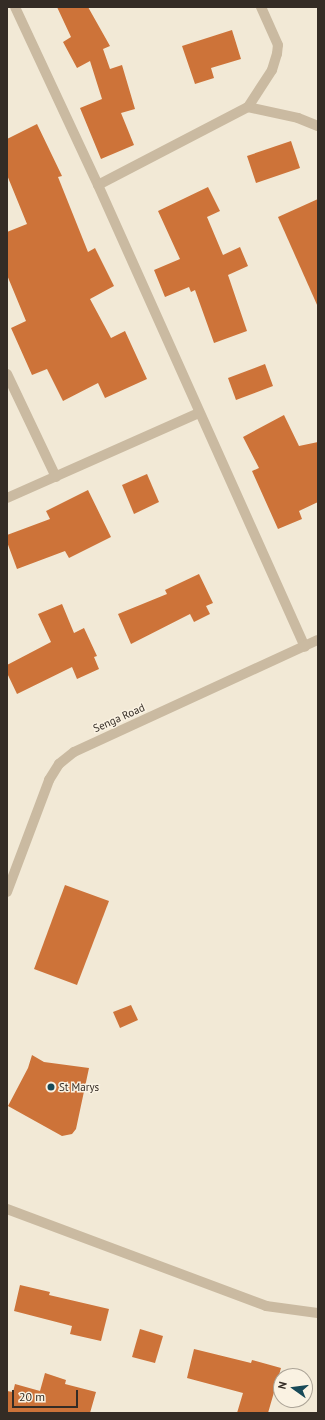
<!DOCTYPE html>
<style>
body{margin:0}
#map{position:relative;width:325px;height:1420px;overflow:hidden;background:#f2e9d6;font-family:"PT Sans",sans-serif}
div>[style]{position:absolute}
.building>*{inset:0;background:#cd7339}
.minor>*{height:10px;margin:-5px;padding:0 5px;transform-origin:5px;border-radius:5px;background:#cabaa1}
.dots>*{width:11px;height:11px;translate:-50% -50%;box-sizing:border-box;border:2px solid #faf2e2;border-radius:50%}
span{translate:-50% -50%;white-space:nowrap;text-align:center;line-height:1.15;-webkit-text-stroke:3px #faf2e2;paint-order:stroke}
.street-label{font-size:11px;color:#342c25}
.poi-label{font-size:11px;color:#342c25}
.left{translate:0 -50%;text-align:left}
.frame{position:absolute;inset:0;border:8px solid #342c25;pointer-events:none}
.north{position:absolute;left:273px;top:1368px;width:40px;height:40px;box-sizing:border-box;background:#faf2e2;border:1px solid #aba396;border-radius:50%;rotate:284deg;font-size:11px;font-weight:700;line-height:16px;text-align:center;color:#342c25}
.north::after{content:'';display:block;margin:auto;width:14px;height:18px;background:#184a58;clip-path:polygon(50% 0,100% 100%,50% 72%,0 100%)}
.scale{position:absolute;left:12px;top:1390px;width:66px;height:18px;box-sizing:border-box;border:2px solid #342c25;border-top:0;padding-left:5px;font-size:12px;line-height:14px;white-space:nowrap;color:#342c25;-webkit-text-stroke:3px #faf2e2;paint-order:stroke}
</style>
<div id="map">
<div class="building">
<div style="clip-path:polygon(57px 7px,88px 7px,110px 46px,103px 49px,110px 69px,122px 65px,135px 109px,121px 113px,134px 145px,101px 159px,80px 108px,102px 99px,90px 61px,77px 68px,63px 42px,71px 37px)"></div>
<div style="clip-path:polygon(232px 30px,241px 59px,211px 68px,214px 78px,195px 84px,182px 46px)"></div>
<div style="clip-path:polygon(37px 124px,62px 176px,58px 177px,88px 252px,95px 248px,114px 286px,90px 299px,111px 338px,125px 331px,147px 379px,105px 398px,98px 383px,63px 401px,47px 369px,32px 375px,11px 328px,26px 321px,7px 275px,7px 232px,27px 224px,7px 175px,7px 139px)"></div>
<div style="clip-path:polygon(291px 141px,300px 168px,256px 183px,247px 156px)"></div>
<div style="clip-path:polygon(208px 187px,220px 211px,207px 217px,223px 255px,240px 247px,248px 266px,228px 275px,247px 331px,214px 343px,195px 290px,191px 292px,189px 287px,165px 297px,154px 270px,180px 259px,158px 211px)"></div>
<div style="clip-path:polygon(318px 199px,318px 307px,278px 217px)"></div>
<div style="clip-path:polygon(265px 364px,273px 386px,236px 400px,228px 378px)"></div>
<div style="clip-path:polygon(284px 415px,299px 446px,318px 442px,318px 502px,299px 511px,302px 519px,278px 529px,252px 471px,259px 468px,243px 437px)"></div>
<div style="clip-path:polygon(147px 474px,159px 502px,134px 514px,122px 485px)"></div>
<div style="clip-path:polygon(88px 490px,111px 537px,69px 558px,65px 551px,17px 569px,7px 542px,7px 535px,50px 519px,46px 511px)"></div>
<div style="clip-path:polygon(199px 574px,213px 603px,206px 606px,210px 614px,194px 622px,190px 614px,131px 644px,118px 614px,167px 594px,165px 590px)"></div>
<div style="clip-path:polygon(62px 604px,74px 633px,84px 628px,97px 656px,94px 657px,99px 669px,77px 679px,72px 667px,17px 694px,7px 673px,7px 665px,51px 642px,38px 614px)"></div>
<div style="clip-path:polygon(65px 885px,109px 901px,77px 985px,34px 969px)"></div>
<div style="clip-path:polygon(131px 1005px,138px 1020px,120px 1028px,113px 1012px)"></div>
<div style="clip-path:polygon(32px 1055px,44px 1062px,89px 1068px,76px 1129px,72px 1134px,62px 1136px,8px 1106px,28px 1068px)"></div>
<div style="clip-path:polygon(20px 1285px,50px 1292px,49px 1295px,109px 1309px,101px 1341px,70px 1334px,72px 1326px,14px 1311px)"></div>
<div style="clip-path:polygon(140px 1329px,163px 1336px,155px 1363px,132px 1357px)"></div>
<div style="clip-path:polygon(194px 1349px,251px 1363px,252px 1360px,281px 1368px,268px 1413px,237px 1413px,243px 1393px,187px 1378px)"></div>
<div style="clip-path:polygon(45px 1373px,66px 1380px,65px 1384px,96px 1392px,90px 1413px,7px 1413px,7px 1391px,13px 1392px,15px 1384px,40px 1391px)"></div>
</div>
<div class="minor">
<div style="left:15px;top:7px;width:196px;rotate:65deg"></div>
<div style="left:98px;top:185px;width:506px;rotate:65.87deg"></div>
<div style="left:248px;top:107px;width:51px;rotate:12.4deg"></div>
<div style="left:298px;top:118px;width:22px;rotate:22deg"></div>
<div style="left:98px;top:185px;width:169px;rotate:-27.5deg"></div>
<div style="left:248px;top:107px;width:44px;rotate:-57deg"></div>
<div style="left:272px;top:70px;width:17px;rotate:-73deg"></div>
<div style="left:277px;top:54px;width:9px;rotate:-84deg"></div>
<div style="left:278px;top:45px;width:42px;rotate:-114.1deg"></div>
<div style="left:7px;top:374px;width:114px;rotate:64.6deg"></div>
<div style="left:7px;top:498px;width:210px;rotate:-23.9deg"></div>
<div style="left:7px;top:892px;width:120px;rotate:-69.4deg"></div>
<div style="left:49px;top:780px;width:19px;rotate:-58deg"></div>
<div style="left:59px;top:764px;width:19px;rotate:-39deg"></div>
<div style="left:74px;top:752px;width:268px;rotate:-24.7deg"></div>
<div style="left:7px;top:1209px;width:277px;rotate:20.5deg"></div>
<div style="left:266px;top:1306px;width:52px;rotate:7.7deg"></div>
</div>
<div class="dots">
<div style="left:51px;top:1087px;background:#184a58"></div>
</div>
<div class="street-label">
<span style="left:119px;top:718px;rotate:-24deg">Senga Road</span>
</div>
<div class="poi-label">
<span class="left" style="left:59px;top:1087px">St Marys</span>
</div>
<div class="frame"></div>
<div class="north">N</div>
<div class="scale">20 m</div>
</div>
